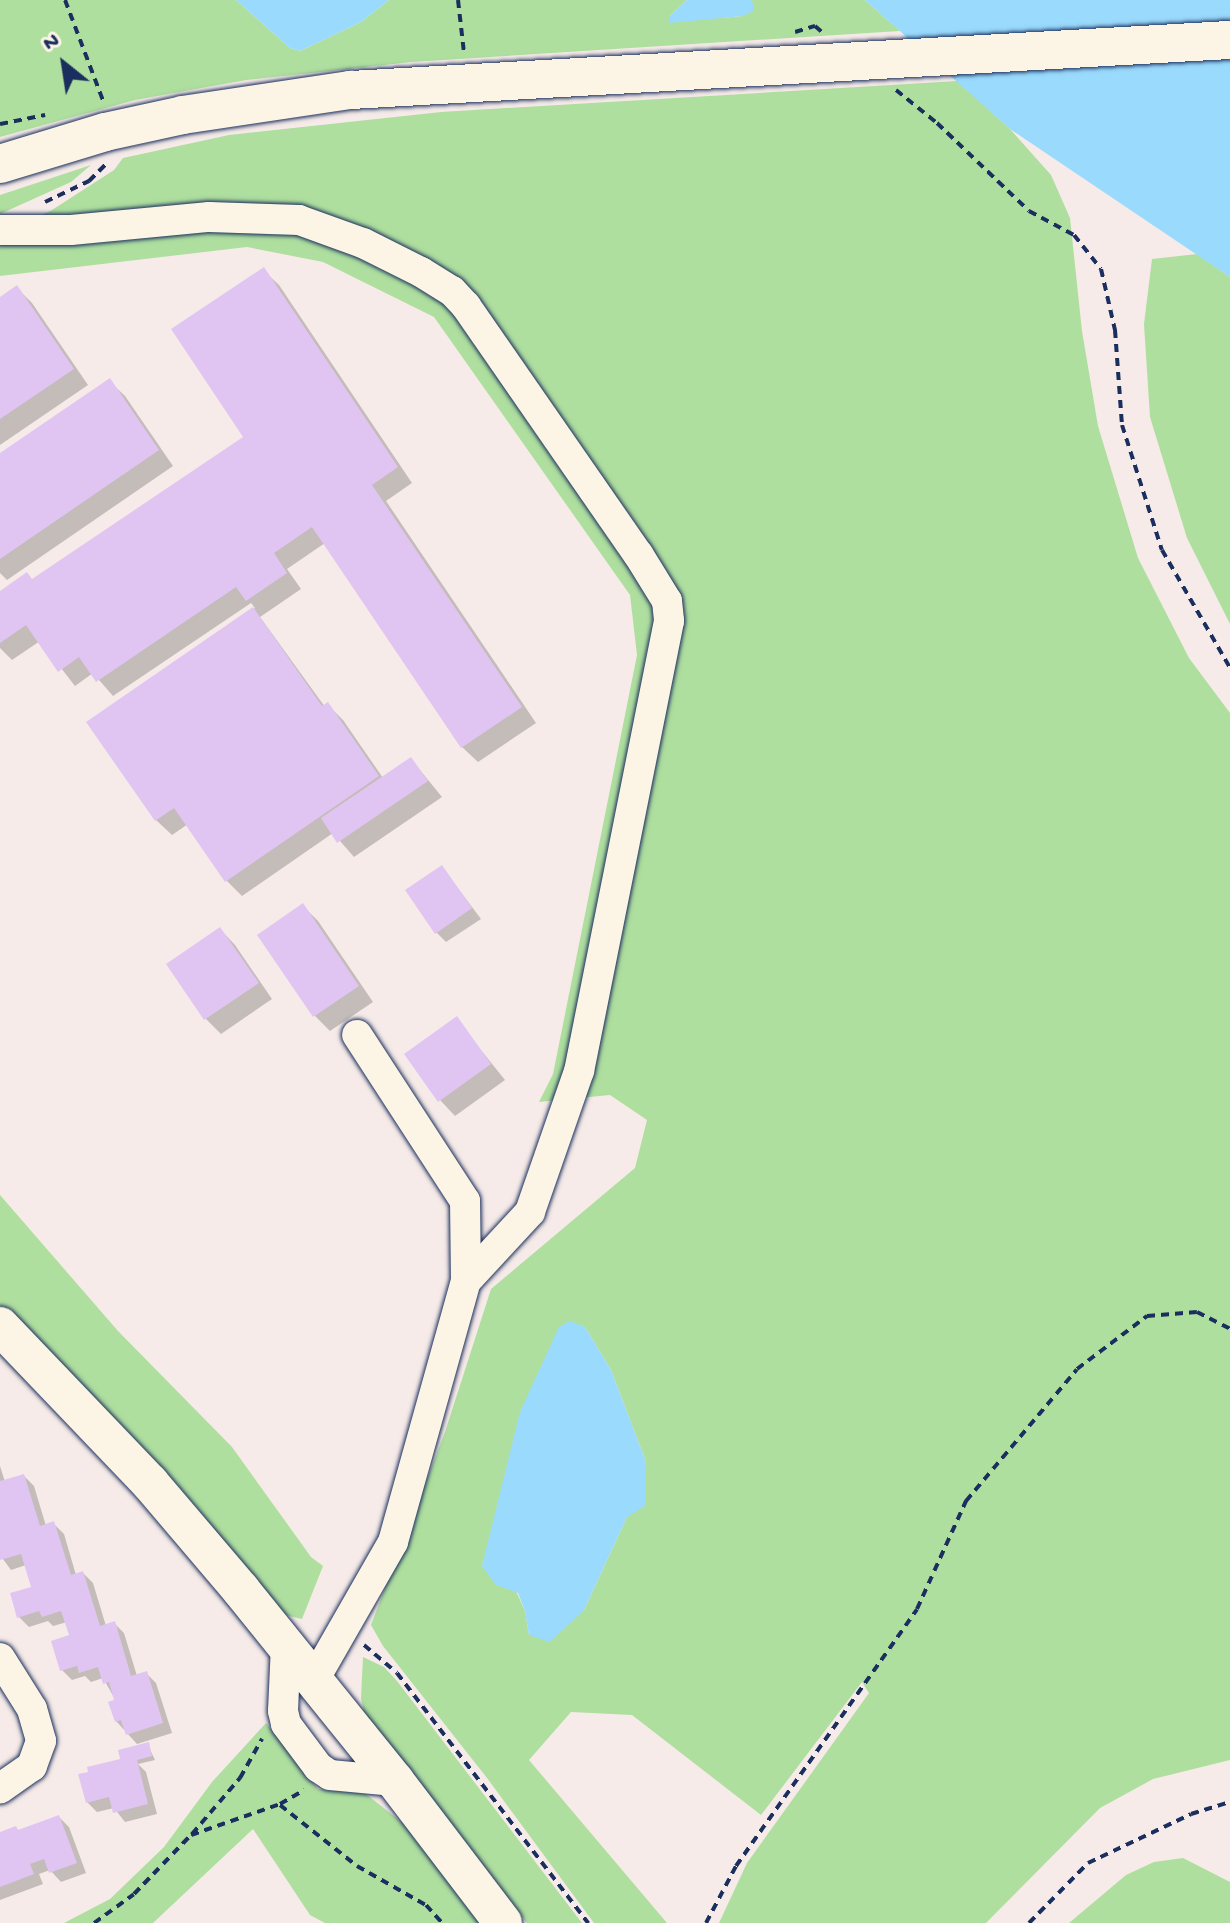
<!DOCTYPE html>
<style>
body{margin:0}
#map{position:relative;width:1230px;height:1923px;overflow:hidden;background:#f6ebe8;font-family:"Gochi Hand",sans-serif}
div>[style]{position:absolute}
.green>*{inset:0;background:#afdf9f}
.water>*{inset:0;background:#9adafc}
.shadow>*{inset:0;background:#0003}
.building>*{inset:0;background:#e0c5f3}
.path>*{height:4px;margin-top:-2px;transform-origin:0;background:repeating-linear-gradient(90deg,#1b2f5e 0 8px,transparent 0 14px)}
.roads{filter:drop-shadow(0 0 2px #1b2f5e) drop-shadow(0 0 2px #1b2f5e)}
.minor>*{height:30px;margin:-15px;padding:0 15px;transform-origin:15px;border-radius:15px;background:#fcf5e5}
.major>*{height:38px;margin:-19px;padding:0 19px;transform-origin:19px;border-radius:19px;background:#fcf5e5}
.bridges{filter:drop-shadow(0 0 2px #1b2f5e) drop-shadow(0 0 2px #1b2f5e)}
.major-bridge>*{height:38px;margin:-19px;padding:0 19px;transform-origin:19px;border-radius:19px;background:#fcf5e5}
span{translate:-50% -50%;white-space:nowrap;text-align:center;line-height:1.15;-webkit-text-stroke:6px #fcf5e5;paint-order:stroke}
.north{position:absolute;left:24px;top:24px;width:80px;height:80px;-webkit-text-stroke:6px #fcf5e5;paint-order:stroke;rotate:330deg;font-size:22px;font-weight:700;line-height:32px;text-align:center;color:#1b2f5e}
.north::after{content:'';display:block;margin:auto;width:28px;height:36px;background:#1b2f5e;clip-path:polygon(50% 0,100% 100%,50% 72%,0 100%)}
</style>
<div id="map">
<div class="green">
<div style="clip-path:polygon(0 0,236px 0,290px 48px,300px 51px,361px 22px,389px 0,687px 0,670px 16px,720px 18px,742px 16px,752px 0,865px 0,900px 31px,411px 62px,246px 80px,135px 100px,0 137px)"></div>
<div style="clip-path:polygon(evenodd,958px 81px,1010px 129px,1051px 175px,1070px 218px,1082px 331px,1098px 426px,1138px 558px,1189px 658px,1230px 713px,1230px 1760px,1153px 1779px,1100px 1808px,986px 1923px,719px 1923px,747px 1863px,869px 1693px,862px 1682px,761px 1815px,632px 1715px,571px 1712px,529px 1760px,667px 1923px,594px 1923px,487px 1778px,383px 1646px,371px 1625px,445px 1432px,491px 1289px,635px 1168px,647px 1120px,610px 1095px,539px 1102px,553px 1074px,637px 655px,630px 595px,434px 317px,323px 262px,247px 247px,0 276px,0 235px,52px 210px,114px 170px,123px 158px,229px 135px,441px 112px,958px 81px,585px 1327px,611px 1370px,646px 1462px,627px 1517px,584px 1610px,529px 1635px,525px 1611px,517px 1593px,482px 1566px,493px 1528px,585px 1327px)"></div>
<div style="clip-path:polygon(91px 165px,71px 182px,0 214px,0 195px)"></div>
<div style="clip-path:polygon(1197px 254px,1230px 277px,1230px 624px,1187px 538px,1150px 417px,1144px 324px,1152px 259px)"></div>
<div style="clip-path:polygon(0 1195px,118px 1331px,232px 1447px,311px 1557px,323px 1566px,302px 1619px,285px 1615px,156px 1469px,0 1308px)"></div>
<div style="clip-path:polygon(363px 1657px,384px 1667px,397px 1681px,582px 1923px,527px 1923px,366px 1722px,361px 1698px)"></div>
<div style="clip-path:polygon(266px 1723px,318px 1789px,366px 1794px,408px 1827px,480px 1923px,325px 1923px,310px 1915px,253px 1829px,153px 1923px,64px 1923px,110px 1899px,164px 1847px,212px 1782px)"></div>
<div style="clip-path:polygon(1183px 1858px,1230px 1882px,1230px 1923px,1069px 1923px,1126px 1875px,1154px 1862px)"></div>
</div>
<div class="water">
<div style="clip-path:polygon(236px 0,389px 0,361px 22px,300px 51px,290px 48px)"></div>
<div style="clip-path:polygon(687px 0,752px 0,754px 11px,742px 16px,670px 23px,670px 16px)"></div>
<div style="clip-path:polygon(865px 0,1230px 0,1230px 277px,1010px 129px)"></div>
<div style="clip-path:polygon(570px 1321px,585px 1327px,611px 1370px,646px 1462px,645px 1506px,627px 1517px,584px 1610px,550px 1642px,529px 1635px,525px 1611px,518px 1593px,496px 1585px,482px 1566px,520px 1412px,559px 1327px)"></div>
</div>
<div class="shadow">
<div style="clip-path:polygon(263px 270px,279px 285px,412px 483px,386px 501px,536px 723px,478px 762px,462px 747px,325px 543px,287px 569px,301px 589px,260px 617px,325px 707px,328px 705px,343px 720px,383px 778px,411px 759px,442px 797px,354px 857px,333px 833px,242px 896px,227px 881px,188px 824px,172px 835px,156px 820px,89px 722px,255px 608px,251px 603px,113px 696px,93px 673px,75px 686px,40px 641px,12px 660px,0 648px,0 593px,33px 581px,246px 437px)"></div>
<div style="clip-path:polygon(17px 288px,32px 303px,88px 385px,0 445px,0 299px)"></div>
<div style="clip-path:polygon(109px 381px,125px 396px,173px 466px,7px 580px,0 573px,0 455px)"></div>
<div style="clip-path:polygon(442px 867px,481px 919px,446px 942px,436px 932px)"></div>
<div style="clip-path:polygon(303px 906px,318px 921px,373px 1002px,330px 1031px,315px 1016px,260px 935px)"></div>
<div style="clip-path:polygon(220px 929px,235px 945px,272px 999px,221px 1034px,206px 1019px,168px 964px)"></div>
<div style="clip-path:polygon(456px 1019px,505px 1080px,455px 1116px,440px 1100px)"></div>
<div style="clip-path:polygon(0 1466px,5px 1482px,24px 1476px,34px 1486px,46px 1526px,54px 1524px,64px 1534px,76px 1575px,83px 1573px,93px 1583px,106px 1626px,114px 1623px,124px 1633px,137px 1676px,146px 1673px,156px 1683px,172px 1733px,137px 1744px,116px 1721px,116px 1701px,103px 1678px,91px 1682px,85px 1676px,72px 1680px,62px 1670px,71px 1636px,67px 1622px,53px 1626px,48px 1621px,29px 1627px,19px 1617px,33px 1589px,26px 1565px,11px 1570px,0 1555px)"></div>
<div style="clip-path:polygon(148px 1745px,155px 1760px,138px 1764px,146px 1772px,157px 1814px,125px 1822px,114px 1808px,97px 1812px,87px 1802px,119px 1761px)"></div>
<div style="clip-path:polygon(59px 1817px,69px 1827px,86px 1873px,61px 1882px,50px 1870px,39px 1874px,43px 1884px,0 1900px,0 1836px)"></div>
</div>
<div class="building">
<div style="clip-path:polygon(264px 267px,398px 467px,372px 485px,522px 707px,461px 748px,312px 527px,274px 553px,287px 573px,246px 601px,236px 587px,96px 682px,79px 657px,58px 672px,26px 625px,0 643px,0 591px,27px 572px,32px 579px,243px 437px,171px 329px)"></div>
<div style="clip-path:polygon(17px 285px,74px 369px,0 419px,0 297px)"></div>
<div style="clip-path:polygon(110px 378px,159px 450px,0 559px,0 453px)"></div>
<div style="clip-path:polygon(253px 607px,322px 706px,328px 702px,379px 776px,225px 882px,174px 808px,155px 821px,86px 722px)"></div>
<div style="clip-path:polygon(411px 757px,428px 781px,337px 843px,321px 818px)"></div>
<div style="clip-path:polygon(442px 865px,472px 908px,435px 934px,405px 890px)"></div>
<div style="clip-path:polygon(303px 903px,359px 986px,313px 1017px,257px 935px)"></div>
<div style="clip-path:polygon(220px 927px,259px 983px,204px 1020px,166px 964px)"></div>
<div style="clip-path:polygon(457px 1016px,491px 1064px,438px 1102px,404px 1054px)"></div>
<div style="clip-path:polygon(24px 1474px,40px 1526px,54px 1521px,71px 1575px,83px 1571px,100px 1626px,115px 1621px,131px 1676px,147px 1671px,163px 1723px,126px 1735px,121px 1720px,115px 1722px,108px 1702px,114px 1700px,109px 1682px,103px 1684px,98px 1667px,79px 1673px,77px 1666px,60px 1671px,51px 1641px,69px 1635px,61px 1611px,42px 1617px,39px 1611px,17px 1618px,10px 1593px,31px 1587px,21px 1554px,0 1560px,0 1481px)"></div>
<div style="clip-path:polygon(149px 1742px,152px 1756px,137px 1760px,148px 1804px,113px 1813px,109px 1797px,86px 1803px,78px 1774px,88px 1772px,87px 1767px,120px 1759px,118px 1750px)"></div>
<div style="clip-path:polygon(59px 1815px,77px 1863px,49px 1873px,44px 1859px,30px 1864px,34px 1874px,0 1887px,0 1832px,16px 1826px,18px 1830px)"></div>
</div>
<div class="path">
<div style="left:65px;top:0;width:110px;rotate:69.3deg"></div>
<div style="left:458px;top:0;width:53px;rotate:83.5deg"></div>
<div style="left:795px;top:32px;width:21px;rotate:-17deg"></div>
<div style="left:815px;top:26px;width:11px;rotate:41deg"></div>
<div style="left:896px;top:90px;width:53px;rotate:38.8deg"></div>
<div style="left:937px;top:123px;width:127px;rotate:43.7deg"></div>
<div style="left:1029px;top:211px;width:51px;rotate:28.1deg"></div>
<div style="left:1074px;top:235px;width:43px;rotate:51.5deg"></div>
<div style="left:1101px;top:269px;width:63px;rotate:77.1deg"></div>
<div style="left:1115px;top:330px;width:95px;rotate:85.8deg"></div>
<div style="left:1122px;top:425px;width:131px;rotate:72.3deg"></div>
<div style="left:1162px;top:550px;width:136px;rotate:60deg"></div>
<div style="left:0;top:124px;width:46px;rotate:-11.3deg"></div>
<div style="left:45px;top:202px;width:49px;rotate:-25.5deg"></div>
<div style="left:89px;top:181px;width:23px;rotate:-45deg"></div>
<div style="left:364px;top:1645px;width:43px;rotate:40.3deg"></div>
<div style="left:397px;top:1673px;width:315px;rotate:52.6deg"></div>
<div style="left:280px;top:1805px;width:98px;rotate:38.4deg"></div>
<div style="left:357px;top:1866px;width:79px;rotate:29.5deg"></div>
<div style="left:426px;top:1905px;width:24px;rotate:48deg"></div>
<div style="left:192px;top:1834px;width:74px;rotate:-49.4deg"></div>
<div style="left:240px;top:1778px;width:45px;rotate:-60.6deg"></div>
<div style="left:94px;top:1923px;width:49px;rotate:-35.9deg"></div>
<div style="left:134px;top:1894px;width:82px;rotate:-46deg"></div>
<div style="left:191px;top:1835px;width:94px;rotate:-19.2deg"></div>
<div style="left:280px;top:1804px;width:28px;rotate:-30deg"></div>
<div style="left:706px;top:1923px;width:64px;rotate:-62.2deg"></div>
<div style="left:736px;top:1866px;width:314px;rotate:-54.8deg"></div>
<div style="left:917px;top:1609px;width:119px;rotate:-65.6deg"></div>
<div style="left:966px;top:1501px;width:172px;rotate:-49.9deg"></div>
<div style="left:1077px;top:1369px;width:88px;rotate:-37.1deg"></div>
<div style="left:1147px;top:1316px;width:50px;rotate:-4.6deg"></div>
<div style="left:1197px;top:1312px;width:37px;rotate:27deg"></div>
<div style="left:1029px;top:1923px;width:84px;rotate:-45.5deg"></div>
<div style="left:1088px;top:1863px;width:114px;rotate:-25.4deg"></div>
<div style="left:1191px;top:1814px;width:41px;rotate:-17.1deg"></div>
</div>
<div class="roads">
<div class="minor">
<div style="left:0;top:230px;width:71px"></div>
<div style="left:71px;top:230px;width:139px;rotate:-5.4deg"></div>
<div style="left:209px;top:217px;width:90px;rotate:1.9deg"></div>
<div style="left:299px;top:220px;width:68px;rotate:19.8deg"></div>
<div style="left:363px;top:243px;width:65px;rotate:26.6deg"></div>
<div style="left:421px;top:272px;width:36px;rotate:32deg"></div>
<div style="left:452px;top:291px;width:21px;rotate:47deg"></div>
<div style="left:466px;top:306px;width:302px;rotate:55.3deg"></div>
<div style="left:638px;top:554px;width:55px;rotate:58.3deg"></div>
<div style="left:667px;top:601px;width:20px;rotate:84deg"></div>
<div style="left:669px;top:621px;width:459px;rotate:101.3deg"></div>
<div style="left:579px;top:1071px;width:149px;rotate:109.2deg"></div>
<div style="left:530px;top:1212px;width:94px;rotate:132.8deg"></div>
<div style="left:286px;top:1645px;width:66px;rotate:92.6deg"></div>
<div style="left:283px;top:1711px;width:13px;rotate:77deg"></div>
<div style="left:286px;top:1724px;width:54px;rotate:53.3deg"></div>
<div style="left:318px;top:1767px;width:14px;rotate:34deg"></div>
<div style="left:330px;top:1775px;width:65px;rotate:5.3deg"></div>
<div style="left:0;top:1658px;width:60px;rotate:57.9deg"></div>
<div style="left:32px;top:1709px;width:33px;rotate:74deg"></div>
<div style="left:41px;top:1741px;width:27px;rotate:110deg"></div>
<div style="left:32px;top:1766px;width:39px;rotate:145deg"></div>
<div style="left:314px;top:1680px;width:159px;rotate:-60.2deg"></div>
<div style="left:393px;top:1542px;width:271px;rotate:-74.4deg"></div>
<div style="left:466px;top:1281px;width:80px;rotate:-90.7deg"></div>
<div style="left:465px;top:1201px;width:198px;rotate:-123deg"></div>
</div>
<div class="major">
<div style="left:0;top:1326px;width:217px;rotate:46.3deg"></div>
<div style="left:150px;top:1483px;width:140px;rotate:49.6deg"></div>
<div style="left:241px;top:1590px;width:245px;rotate:51.1deg"></div>
<div style="left:395px;top:1781px;width:178px;rotate:52.7deg"></div>
</div>
</div>
<div class="bridges">
<div class="major-bridge">
<div style="left:0;top:164px;width:110px;rotate:-16.9deg"></div>
<div style="left:105px;top:132px;width:80px;rotate:-12.3deg"></div>
<div style="left:183px;top:115px;width:170px;rotate:-8.5deg"></div>
<div style="left:351px;top:90px;width:880px;rotate:-3.26deg"></div>
</div>
</div>
<div class="north">N</div>
</div>
